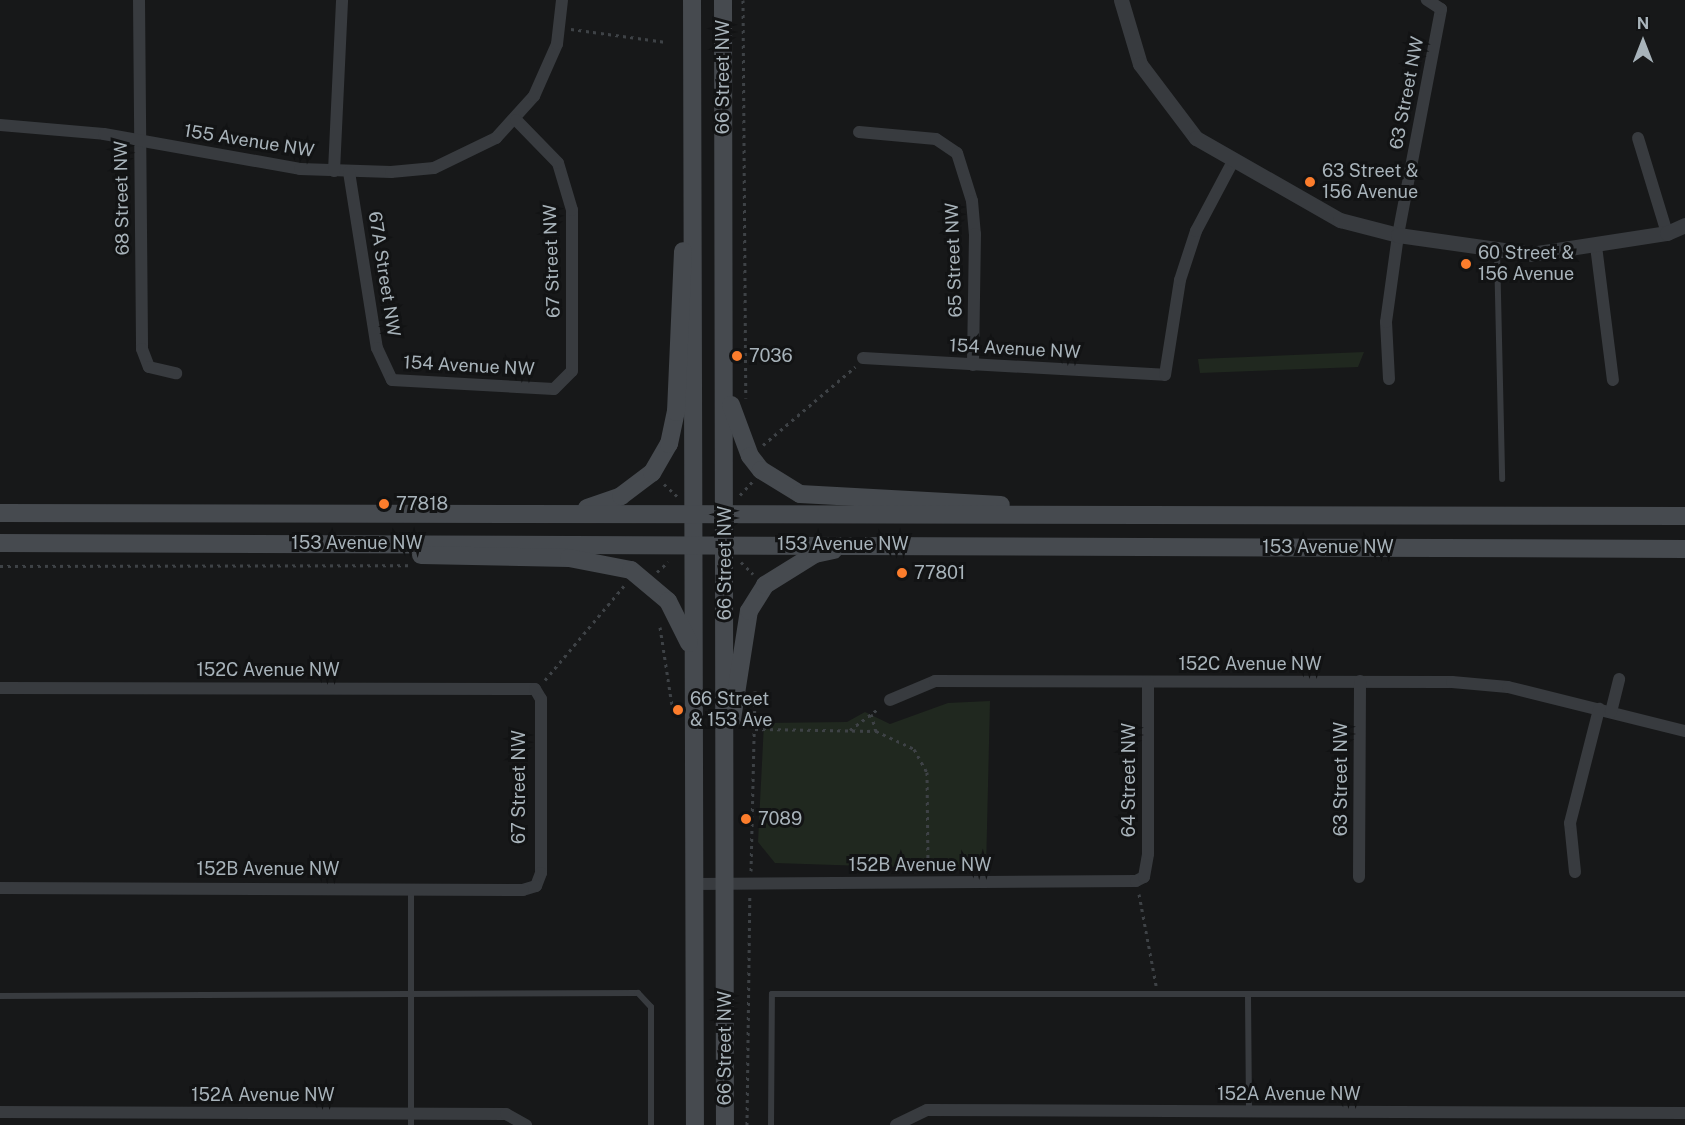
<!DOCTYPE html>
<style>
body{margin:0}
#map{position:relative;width:1685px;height:1125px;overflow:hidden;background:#171819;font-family:"Public Sans",sans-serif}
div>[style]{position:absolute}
.green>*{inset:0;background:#20281f}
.path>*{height:3px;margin-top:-1.5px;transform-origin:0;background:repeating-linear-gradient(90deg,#3e4246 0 3px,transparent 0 7.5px)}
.service>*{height:6px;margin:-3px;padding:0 3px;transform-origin:3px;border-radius:3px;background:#383b3f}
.minor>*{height:12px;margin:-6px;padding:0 6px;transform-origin:6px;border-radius:6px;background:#383b3f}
.tertiary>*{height:15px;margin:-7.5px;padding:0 7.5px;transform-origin:7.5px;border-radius:7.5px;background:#383b3f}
.secondary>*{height:18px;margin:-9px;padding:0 9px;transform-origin:9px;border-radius:9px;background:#464a4f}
.dots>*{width:16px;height:16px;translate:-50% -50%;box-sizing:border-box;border:3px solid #121314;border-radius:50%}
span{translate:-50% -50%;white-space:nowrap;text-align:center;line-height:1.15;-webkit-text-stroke:6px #121314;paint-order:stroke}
.street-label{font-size:18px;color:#a8b3ba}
.poi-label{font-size:18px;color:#a8b3ba}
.left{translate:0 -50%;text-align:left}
.north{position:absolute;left:1613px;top:12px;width:60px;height:60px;-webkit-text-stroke:4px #121314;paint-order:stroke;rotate:0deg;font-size:16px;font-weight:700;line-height:24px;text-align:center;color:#a8b3ba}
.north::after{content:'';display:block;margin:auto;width:21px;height:27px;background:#a8b3ba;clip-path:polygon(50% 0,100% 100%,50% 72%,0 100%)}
</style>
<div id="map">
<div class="green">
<div style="clip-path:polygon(1364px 352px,1358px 367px,1200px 373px,1198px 359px)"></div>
<div style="clip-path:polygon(990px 701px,986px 870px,775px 863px,758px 842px,764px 723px,847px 722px,865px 712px,890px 724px,948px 703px)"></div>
</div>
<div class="path">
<div style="left:743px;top:0;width:398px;rotate:89.6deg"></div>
<div style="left:571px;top:29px;width:96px;rotate:7.8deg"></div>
<div style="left:763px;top:445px;width:121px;rotate:-40.3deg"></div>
<div style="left:664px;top:484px;width:18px;rotate:43deg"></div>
<div style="left:740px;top:495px;width:18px;rotate:-47deg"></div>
<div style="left:741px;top:562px;width:17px;rotate:45deg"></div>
<div style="left:0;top:566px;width:409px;rotate:-0.1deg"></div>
<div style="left:657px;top:572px;width:15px;rotate:-42deg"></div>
<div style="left:660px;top:627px;width:79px;rotate:81.3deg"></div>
<div style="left:545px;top:680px;width:123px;rotate:-50deg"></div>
<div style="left:871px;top:714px;width:18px;rotate:74deg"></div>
<div style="left:755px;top:729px;width:121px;rotate:0.9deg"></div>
<div style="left:876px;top:731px;width:42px;rotate:25.3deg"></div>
<div style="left:914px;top:749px;width:26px;rotate:61deg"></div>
<div style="left:927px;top:772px;width:96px;rotate:89.4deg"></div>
<div style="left:850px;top:730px;width:36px;rotate:-37deg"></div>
<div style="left:751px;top:871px;width:180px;rotate:-88.7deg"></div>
<div style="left:1139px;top:894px;width:93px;rotate:79.4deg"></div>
<div style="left:747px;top:1125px;width:230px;rotate:-89.3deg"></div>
</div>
<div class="service">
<div style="left:1497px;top:251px;width:228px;rotate:88.7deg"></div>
<div style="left:411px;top:889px;width:236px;rotate:90deg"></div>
<div style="left:0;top:996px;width:638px;rotate:-0.27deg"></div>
<div style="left:638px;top:993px;width:19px;rotate:47deg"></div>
<div style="left:651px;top:1007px;width:118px;rotate:90deg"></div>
<div style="left:1248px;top:996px;width:115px;rotate:89.5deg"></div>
<div style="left:771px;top:1125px;width:131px;rotate:-89.6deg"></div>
<div style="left:772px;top:994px;width:913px"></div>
</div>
<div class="minor">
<div style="left:139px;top:0;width:349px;rotate:89.5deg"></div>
<div style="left:142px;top:349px;width:19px;rotate:69deg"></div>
<div style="left:149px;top:367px;width:28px;rotate:13deg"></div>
<div style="left:0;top:125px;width:104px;rotate:4.9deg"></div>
<div style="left:104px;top:134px;width:199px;rotate:10.1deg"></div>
<div style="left:300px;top:169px;width:91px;rotate:1.9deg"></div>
<div style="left:391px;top:172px;width:43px;rotate:-5.3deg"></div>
<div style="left:434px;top:168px;width:69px;rotate:-25.8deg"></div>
<div style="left:496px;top:138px;width:57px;rotate:-47.9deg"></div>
<div style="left:534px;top:96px;width:57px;rotate:-66.1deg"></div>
<div style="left:557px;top:44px;width:44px;rotate:-83.5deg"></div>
<div style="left:859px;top:132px;width:77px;rotate:5.2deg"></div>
<div style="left:936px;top:139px;width:25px;rotate:34deg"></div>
<div style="left:957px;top:153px;width:50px;rotate:72.6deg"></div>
<div style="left:972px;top:201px;width:33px;rotate:85deg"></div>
<div style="left:975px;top:234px;width:131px;rotate:90.9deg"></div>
<div style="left:1638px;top:138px;width:99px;rotate:73deg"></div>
<div style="left:334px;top:171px;width:171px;rotate:-87.3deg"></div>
<div style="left:349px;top:172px;width:178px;rotate:81deg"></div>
<div style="left:377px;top:348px;width:35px;rotate:65deg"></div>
<div style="left:392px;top:380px;width:162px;rotate:3.2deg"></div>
<div style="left:554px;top:389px;width:25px;rotate:-45deg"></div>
<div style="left:572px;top:371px;width:161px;rotate:-90deg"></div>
<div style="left:572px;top:210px;width:49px;rotate:-106.6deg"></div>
<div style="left:558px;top:163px;width:60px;rotate:-134.3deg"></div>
<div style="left:1596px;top:246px;width:135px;rotate:82.8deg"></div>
<div style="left:863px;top:358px;width:302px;rotate:3.2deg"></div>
<div style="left:1165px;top:375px;width:96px;rotate:-81deg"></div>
<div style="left:1180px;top:280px;width:52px;rotate:-71.9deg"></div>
<div style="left:1196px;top:231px;width:77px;rotate:-62.1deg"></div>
<div style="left:1389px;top:379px;width:57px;rotate:-93deg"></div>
<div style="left:1386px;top:322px;width:88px;rotate:-82.1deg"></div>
<div style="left:1398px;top:235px;width:230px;rotate:-79.2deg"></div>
<div style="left:1441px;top:9px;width:17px;rotate:-147deg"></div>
<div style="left:0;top:688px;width:535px;rotate:0.11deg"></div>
<div style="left:535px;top:689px;width:12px;rotate:59deg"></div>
<div style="left:541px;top:699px;width:174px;rotate:90deg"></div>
<div style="left:541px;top:873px;width:14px;rotate:111deg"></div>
<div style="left:536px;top:886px;width:14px;rotate:163deg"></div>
<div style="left:523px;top:890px;width:523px;rotate:-179.78deg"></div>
<div style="left:890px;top:700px;width:49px;rotate:-22.9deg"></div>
<div style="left:935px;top:681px;width:517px;rotate:0.11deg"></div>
<div style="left:1452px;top:682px;width:56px;rotate:5.1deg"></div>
<div style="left:1508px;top:687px;width:182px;rotate:14deg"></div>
<div style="left:1611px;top:712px;width:34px;rotate:-76deg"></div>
<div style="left:1575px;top:872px;width:49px;rotate:-95.8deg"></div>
<div style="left:1570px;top:823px;width:118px;rotate:-75.7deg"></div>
<div style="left:1359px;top:877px;width:196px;rotate:-89.7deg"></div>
<div style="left:695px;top:884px;width:441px;rotate:-0.4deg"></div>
<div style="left:1136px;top:881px;width:9px;rotate:-27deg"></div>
<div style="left:1144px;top:877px;width:23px;rotate:-80deg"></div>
<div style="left:1148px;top:854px;width:172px;rotate:-90deg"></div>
<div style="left:0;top:1112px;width:506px;rotate:0.23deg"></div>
<div style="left:506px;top:1114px;width:23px;rotate:29deg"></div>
<div style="left:896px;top:1125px;width:34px;rotate:-26deg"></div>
<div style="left:927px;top:1110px;width:758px;rotate:0.23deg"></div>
</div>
<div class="tertiary">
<div style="left:1121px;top:0;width:67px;rotate:73.5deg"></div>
<div style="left:1140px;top:64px;width:93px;rotate:52.9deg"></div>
<div style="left:1196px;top:138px;width:166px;rotate:29.7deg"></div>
<div style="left:1340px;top:220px;width:60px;rotate:14.5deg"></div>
<div style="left:1398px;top:235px;width:134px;rotate:8.1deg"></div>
<div style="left:1531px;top:254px;width:138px;rotate:-8.8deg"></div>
<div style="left:1667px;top:233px;width:20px;rotate:-24deg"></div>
</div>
<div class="secondary">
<div style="left:692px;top:0;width:1125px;rotate:89.85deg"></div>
<div style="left:723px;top:0;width:1125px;rotate:89.9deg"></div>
<div style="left:731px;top:405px;width:54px;rotate:69.6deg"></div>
<div style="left:750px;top:456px;width:18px;rotate:52deg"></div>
<div style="left:761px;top:470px;width:46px;rotate:31.6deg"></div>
<div style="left:800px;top:494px;width:201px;rotate:3.1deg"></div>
<div style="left:587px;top:508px;width:36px;rotate:-19deg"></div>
<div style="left:621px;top:496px;width:39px;rotate:-37deg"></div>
<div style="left:652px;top:473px;width:34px;rotate:-60deg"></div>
<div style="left:669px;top:444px;width:33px;rotate:-78deg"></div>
<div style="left:676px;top:412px;width:161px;rotate:-87.5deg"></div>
<div style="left:0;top:513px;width:1685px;rotate:0.1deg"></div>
<div style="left:0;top:543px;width:1685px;rotate:0.2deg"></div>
<div style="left:421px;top:555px;width:148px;rotate:1.2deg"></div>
<div style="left:569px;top:558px;width:63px;rotate:11deg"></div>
<div style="left:631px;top:570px;width:48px;rotate:40deg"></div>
<div style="left:668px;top:601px;width:47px;rotate:63.4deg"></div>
<div style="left:732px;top:719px;width:109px;rotate:-81.1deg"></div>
<div style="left:749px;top:611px;width:31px;rotate:-58deg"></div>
<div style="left:765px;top:585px;width:59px;rotate:-31.8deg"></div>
<div style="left:815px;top:554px;width:19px;rotate:-12deg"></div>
</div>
<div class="dots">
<div style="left:1310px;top:182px;background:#fc7d2c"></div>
<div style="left:1466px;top:264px;background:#fc7d2c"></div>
<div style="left:737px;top:356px;background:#fc7d2c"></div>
<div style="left:384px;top:504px;background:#fc7d2c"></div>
<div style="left:902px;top:573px;background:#fc7d2c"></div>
<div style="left:678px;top:710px;background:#fc7d2c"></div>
<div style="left:746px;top:819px;background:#fc7d2c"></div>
</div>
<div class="street-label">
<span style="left:723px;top:77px;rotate:-90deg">66 Street NW</span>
<span style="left:1407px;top:93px;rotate:-79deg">63 Street NW</span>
<span style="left:249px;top:141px;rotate:9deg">155 Avenue NW</span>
<span style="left:122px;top:198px;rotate:-91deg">68 Street NW</span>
<span style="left:954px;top:260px;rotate:-92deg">65 Street NW</span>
<span style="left:552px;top:261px;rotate:-92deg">67 Street NW</span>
<span style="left:384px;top:274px;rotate:81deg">67A Street NW</span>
<span style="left:1015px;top:349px;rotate:3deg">154 Avenue NW</span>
<span style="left:469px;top:366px;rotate:3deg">154 Avenue NW</span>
<span style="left:357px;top:543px">153 Avenue NW</span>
<span style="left:843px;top:544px">153 Avenue NW</span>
<span style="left:1328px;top:547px">153 Avenue NW</span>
<span style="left:725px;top:563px;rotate:-90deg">66 Street NW</span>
<span style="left:1250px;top:664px">152C Avenue NW</span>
<span style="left:268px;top:670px">152C Avenue NW</span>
<span style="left:1341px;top:779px;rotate:-90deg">63 Street NW</span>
<span style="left:1129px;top:780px;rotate:-90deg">64 Street NW</span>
<span style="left:519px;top:787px;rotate:-90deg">67 Street NW</span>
<span style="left:920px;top:865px">152B Avenue NW</span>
<span style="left:268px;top:869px">152B Avenue NW</span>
<span style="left:725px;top:1048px;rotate:-90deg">66 Street NW</span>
<span style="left:1289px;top:1094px">152A Avenue NW</span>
<span style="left:263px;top:1095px">152A Avenue NW</span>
</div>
<div class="poi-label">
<span class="left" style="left:1322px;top:182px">63 Street &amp;<br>156 Avenue</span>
<span class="left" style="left:1478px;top:264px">60 Street &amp;<br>156 Avenue</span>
<span class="left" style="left:749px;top:356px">7036</span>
<span class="left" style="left:396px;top:504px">77818</span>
<span class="left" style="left:914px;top:573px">77801</span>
<span class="left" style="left:690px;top:710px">66 Street<br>&amp; 153 Ave</span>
<span class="left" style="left:758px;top:819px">7089</span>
</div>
<div class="north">N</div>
</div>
